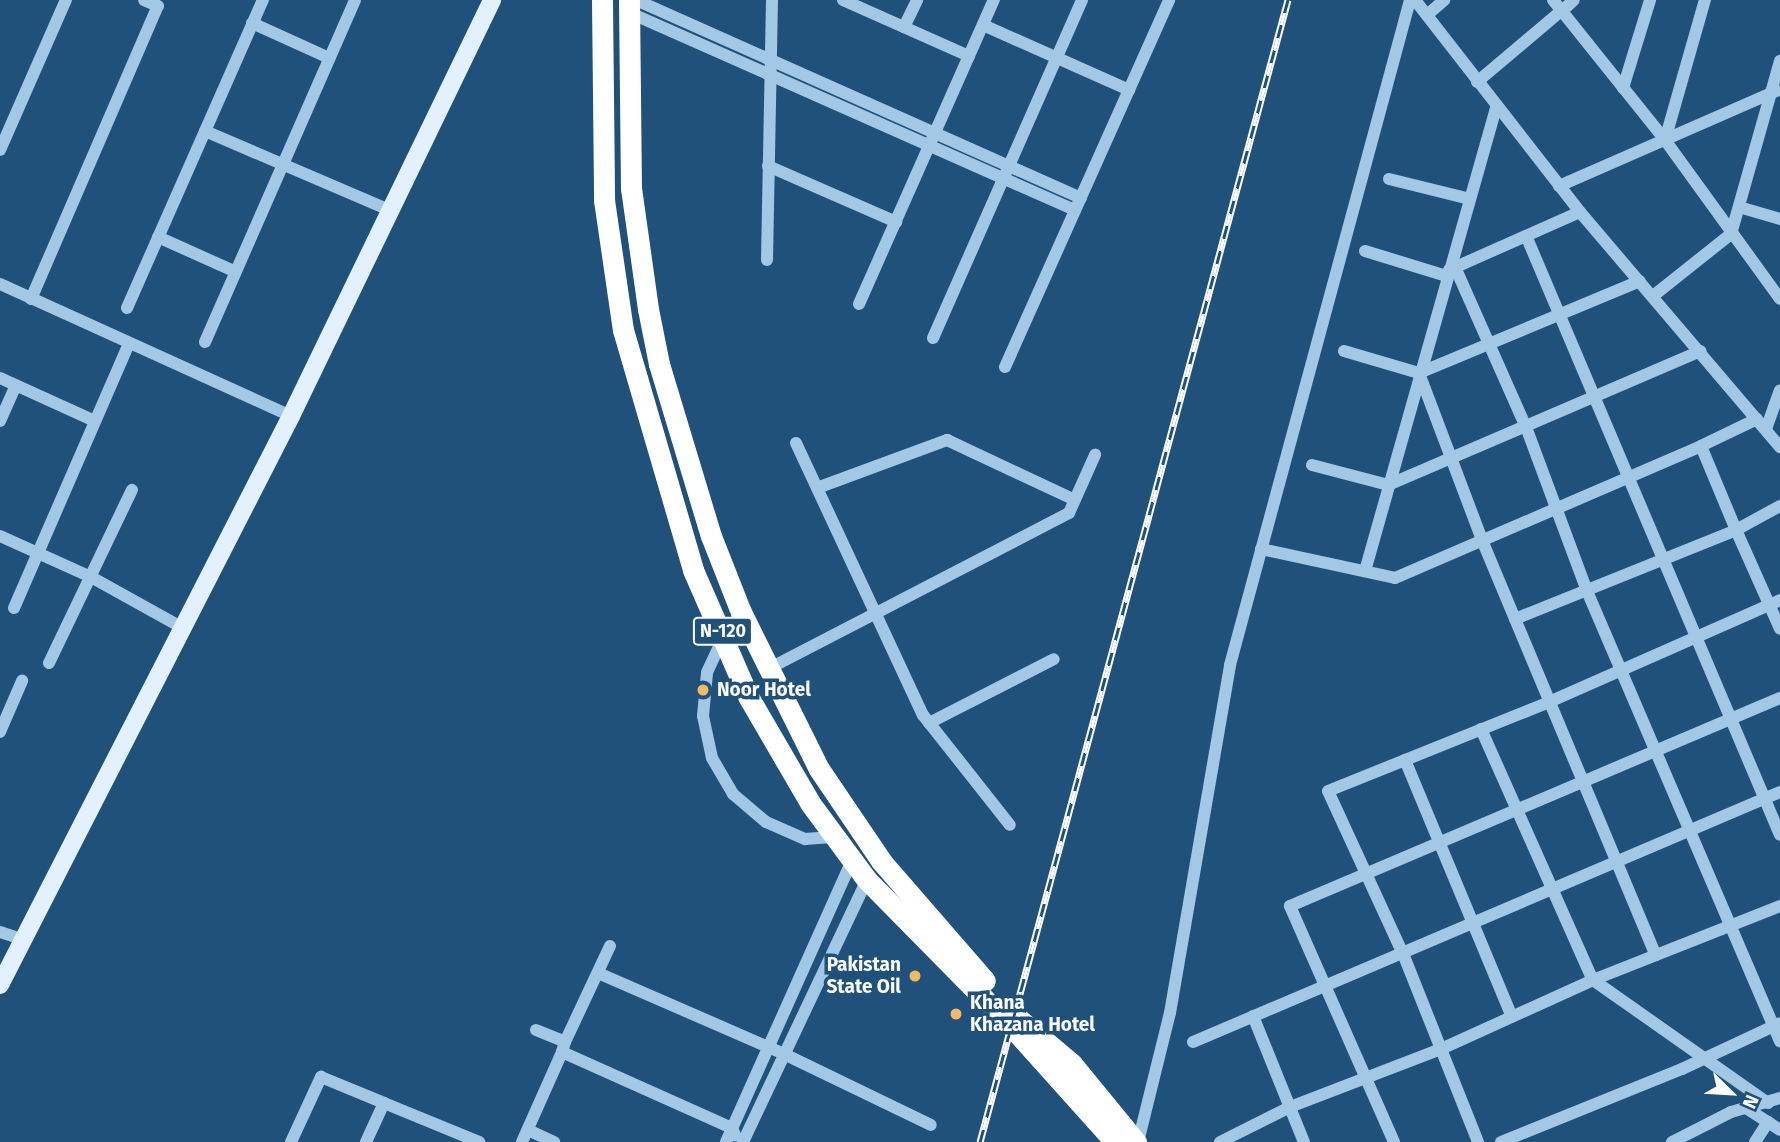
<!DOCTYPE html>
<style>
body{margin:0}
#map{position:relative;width:1780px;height:1142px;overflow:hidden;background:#20517a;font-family:"Fira Sans",sans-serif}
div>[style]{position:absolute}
.minor>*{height:12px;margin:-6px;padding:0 6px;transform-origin:6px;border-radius:6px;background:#a2c8e6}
.major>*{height:18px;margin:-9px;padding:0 9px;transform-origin:9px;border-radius:9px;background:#e3f0fd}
.highway>*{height:21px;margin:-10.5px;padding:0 10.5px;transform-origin:10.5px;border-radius:10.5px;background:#fff}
.rail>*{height:7px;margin-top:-3.5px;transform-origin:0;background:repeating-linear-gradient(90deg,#20517a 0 13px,#fff 0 26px);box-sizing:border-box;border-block:2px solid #fff}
.dots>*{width:19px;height:19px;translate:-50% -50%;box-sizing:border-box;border:4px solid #20517a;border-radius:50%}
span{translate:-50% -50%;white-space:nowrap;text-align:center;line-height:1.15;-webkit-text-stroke:7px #20517a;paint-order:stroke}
.shield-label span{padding:2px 5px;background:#20517a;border:2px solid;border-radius:5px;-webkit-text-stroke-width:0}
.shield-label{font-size:18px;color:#fff;font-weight:700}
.poi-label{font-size:19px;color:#fff;font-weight:700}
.left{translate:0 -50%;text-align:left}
.right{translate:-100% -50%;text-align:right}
.north{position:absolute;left:1696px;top:1058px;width:70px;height:70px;-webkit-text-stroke:5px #20517a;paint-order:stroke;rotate:114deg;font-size:19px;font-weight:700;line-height:28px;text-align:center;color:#fff}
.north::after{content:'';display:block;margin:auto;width:24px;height:32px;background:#fff;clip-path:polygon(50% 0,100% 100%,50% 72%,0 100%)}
</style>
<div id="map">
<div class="minor">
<div style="left:636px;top:0;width:487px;rotate:24deg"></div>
<div style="left:843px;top:0;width:138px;rotate:24deg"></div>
<div style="left:1415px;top:0;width:269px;rotate:52.1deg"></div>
<div style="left:1580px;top:212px;width:309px;rotate:49.6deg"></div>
<div style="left:1553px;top:0;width:179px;rotate:51.3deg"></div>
<div style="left:1665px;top:140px;width:196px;rotate:54.1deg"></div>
<div style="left:1562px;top:11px;width:16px;rotate:-43deg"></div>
<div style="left:628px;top:12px;width:489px;rotate:23.9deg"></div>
<div style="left:1427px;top:15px;width:23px;rotate:-41deg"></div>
<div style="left:252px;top:23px;width:85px;rotate:24.4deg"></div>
<div style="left:983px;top:25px;width:160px;rotate:24deg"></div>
<div style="left:904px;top:27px;width:30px;rotate:-64deg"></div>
<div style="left:1477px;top:82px;width:110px;rotate:-40.2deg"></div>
<div style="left:1623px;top:88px;width:92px;rotate:-72.9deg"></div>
<div style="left:205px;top:131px;width:203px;rotate:23.2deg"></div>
<div style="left:1665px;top:140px;width:146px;rotate:-74.1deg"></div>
<div style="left:0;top:150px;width:164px;rotate:-66.3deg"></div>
<div style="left:768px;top:166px;width:140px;rotate:23.6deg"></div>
<div style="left:1389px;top:179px;width:83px;rotate:13.9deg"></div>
<div style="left:1559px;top:186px;width:237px;rotate:-23.6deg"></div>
<div style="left:1739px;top:207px;width:43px;rotate:16.3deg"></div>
<div style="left:158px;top:237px;width:85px;rotate:24.2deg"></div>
<div style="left:1527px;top:238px;width:648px;rotate:67.03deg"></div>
<div style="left:1365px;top:251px;width:86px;rotate:17deg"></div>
<div style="left:767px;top:260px;width:260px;rotate:-88.9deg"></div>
<div style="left:1455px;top:267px;width:175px;rotate:66.1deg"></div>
<div style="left:1526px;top:427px;width:175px;rotate:69.6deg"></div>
<div style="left:1587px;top:591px;width:490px;rotate:66.8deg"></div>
<div style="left:1449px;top:270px;width:143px;rotate:-23.9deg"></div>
<div style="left:0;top:284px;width:320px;rotate:24.4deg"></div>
<div style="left:1653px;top:296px;width:100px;rotate:-38.5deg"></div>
<div style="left:1731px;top:234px;width:180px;rotate:-74.2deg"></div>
<div style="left:31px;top:299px;width:319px;rotate:-66.6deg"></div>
<div style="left:158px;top:6px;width:15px;rotate:-157deg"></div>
<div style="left:859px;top:304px;width:333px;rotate:-66.1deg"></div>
<div style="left:127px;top:308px;width:337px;rotate:-66.2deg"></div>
<div style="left:933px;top:338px;width:369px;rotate:-66.2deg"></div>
<div style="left:205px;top:342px;width:373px;rotate:-66.3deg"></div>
<div style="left:1344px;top:351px;width:78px;rotate:16.3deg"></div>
<div style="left:1419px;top:373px;width:239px;rotate:-22.6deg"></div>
<div style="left:1005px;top:367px;width:402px;rotate:-65.9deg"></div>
<div style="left:1419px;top:373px;width:178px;rotate:69.3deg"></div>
<div style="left:1482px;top:540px;width:450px;rotate:67.3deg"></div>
<div style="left:0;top:378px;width:104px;rotate:24.4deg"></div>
<div style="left:1757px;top:419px;width:62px;rotate:154.3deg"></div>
<div style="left:1701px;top:446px;width:91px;rotate:67.4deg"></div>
<div style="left:1736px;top:530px;width:50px;rotate:-28.6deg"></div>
<div style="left:0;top:421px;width:39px;rotate:-66deg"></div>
<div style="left:1766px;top:429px;width:41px;rotate:-70.3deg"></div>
<div style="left:796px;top:443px;width:300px;rotate:65deg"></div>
<div style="left:923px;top:715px;width:140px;rotate:51.7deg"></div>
<div style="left:1312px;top:465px;width:79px;rotate:14.7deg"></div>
<div style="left:1388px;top:485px;width:340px;rotate:-23.2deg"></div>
<div style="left:817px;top:488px;width:139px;rotate:-20.3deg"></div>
<div style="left:947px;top:440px;width:141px;rotate:25.1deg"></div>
<div style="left:0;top:536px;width:100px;rotate:24.3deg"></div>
<div style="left:91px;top:577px;width:105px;rotate:29deg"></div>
<div style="left:1261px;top:549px;width:137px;rotate:12.2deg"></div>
<div style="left:1395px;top:578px;width:333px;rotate:-23.3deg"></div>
<div style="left:1365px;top:571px;width:481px;rotate:-74.2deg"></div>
<div style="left:14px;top:608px;width:288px;rotate:-66.5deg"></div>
<div style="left:1515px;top:619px;width:238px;rotate:-21.9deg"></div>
<div style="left:1736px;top:530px;width:108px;rotate:66deg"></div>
<div style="left:723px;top:638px;width:38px;rotate:115deg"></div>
<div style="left:707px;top:673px;width:43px;rotate:95.3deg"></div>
<div style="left:703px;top:716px;width:43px;rotate:77.9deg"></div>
<div style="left:712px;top:758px;width:42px;rotate:59.7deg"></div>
<div style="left:733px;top:794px;width:43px;rotate:40.3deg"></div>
<div style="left:766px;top:822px;width:43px;rotate:23.6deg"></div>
<div style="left:805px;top:839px;width:31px;rotate:-4deg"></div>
<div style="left:49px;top:663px;width:192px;rotate:-64.4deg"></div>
<div style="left:768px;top:669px;width:339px;rotate:-27.4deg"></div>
<div style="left:1069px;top:513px;width:64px;rotate:-65.9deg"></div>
<div style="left:929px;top:723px;width:140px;rotate:-27.1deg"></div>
<div style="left:1481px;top:729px;width:275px;rotate:66deg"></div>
<div style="left:1593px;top:980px;width:214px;rotate:35.1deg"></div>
<div style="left:0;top:732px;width:56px;rotate:-66.7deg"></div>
<div style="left:1405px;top:760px;width:278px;rotate:67.4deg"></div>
<div style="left:0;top:932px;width:23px;rotate:18deg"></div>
<div style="left:598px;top:973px;width:203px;rotate:23.5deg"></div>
<div style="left:784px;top:1054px;width:163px;rotate:25.8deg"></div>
<div style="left:1253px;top:1016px;width:136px;rotate:68deg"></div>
<div style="left:536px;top:1030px;width:31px;rotate:22deg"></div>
<div style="left:565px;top:1042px;width:10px;rotate:107deg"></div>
<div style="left:562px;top:1052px;width:186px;rotate:24.1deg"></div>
<div style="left:732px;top:1128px;width:8px;rotate:67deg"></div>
<div style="left:565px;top:1042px;width:106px;rotate:-64.9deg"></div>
<div style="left:1193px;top:1042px;width:638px;rotate:-23.07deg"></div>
<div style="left:384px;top:1103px;width:103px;rotate:22.3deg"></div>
<div style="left:1746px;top:1108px;width:40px;rotate:32.9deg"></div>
<div style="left:528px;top:1130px;width:29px;rotate:25deg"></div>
<div style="left:291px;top:1142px;width:72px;rotate:-65.2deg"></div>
<div style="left:321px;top:1077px;width:68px;rotate:22.4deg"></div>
<div style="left:384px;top:1103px;width:43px;rotate:114.8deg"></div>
<div style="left:522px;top:1142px;width:98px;rotate:-66deg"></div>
<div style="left:726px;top:1142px;width:309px;rotate:-65.9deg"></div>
<div style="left:743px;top:1142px;width:290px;rotate:-64.7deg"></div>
<div style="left:1138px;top:1142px;width:133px;rotate:-76.1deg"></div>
<div style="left:1170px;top:1013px;width:353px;rotate:-80.2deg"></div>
<div style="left:1230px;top:665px;width:689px;rotate:-74.85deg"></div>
<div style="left:1220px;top:1142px;width:78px;rotate:-26.6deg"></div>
<div style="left:1290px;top:1107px;width:162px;rotate:-21deg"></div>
<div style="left:1441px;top:1049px;width:167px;rotate:-24.4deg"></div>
<div style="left:1593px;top:980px;width:201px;rotate:-21.6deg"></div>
<div style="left:1394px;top:1142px;width:258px;rotate:-113.8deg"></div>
<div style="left:1290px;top:906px;width:532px;rotate:-23deg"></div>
<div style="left:1478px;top:1142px;width:202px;rotate:-111.7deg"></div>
<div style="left:1403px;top:954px;width:179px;rotate:-114.7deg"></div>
<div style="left:1328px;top:791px;width:238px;rotate:-21.9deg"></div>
<div style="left:1549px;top:702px;width:253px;rotate:-23.8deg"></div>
<div style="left:1501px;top:1142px;width:195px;rotate:-22deg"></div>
<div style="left:1682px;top:1069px;width:108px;rotate:-25.1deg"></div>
<div style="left:1672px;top:1142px;width:66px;rotate:-27deg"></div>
<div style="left:1731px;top:1112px;width:51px;rotate:-15.9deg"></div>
<div style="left:1755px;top:1142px;width:24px;rotate:-57deg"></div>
</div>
<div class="major">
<div style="left:0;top:985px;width:639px;rotate:-62.91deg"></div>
<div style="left:291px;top:416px;width:462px;rotate:-64.2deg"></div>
</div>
<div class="highway">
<div style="left:602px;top:0;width:200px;rotate:89.4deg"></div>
<div style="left:604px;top:200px;width:131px;rotate:81.7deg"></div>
<div style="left:623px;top:330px;width:250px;rotate:73.7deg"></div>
<div style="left:693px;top:570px;width:140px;rotate:66.4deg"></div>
<div style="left:749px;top:698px;width:121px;rotate:59.8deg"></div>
<div style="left:810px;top:803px;width:96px;rotate:53.5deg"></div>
<div style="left:867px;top:880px;width:205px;rotate:45.4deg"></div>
<div style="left:1011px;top:1026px;width:156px;rotate:48.1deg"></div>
<div style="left:629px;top:0;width:188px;rotate:89.4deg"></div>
<div style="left:631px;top:188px;width:122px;rotate:82deg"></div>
<div style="left:648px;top:309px;width:56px;rotate:78.7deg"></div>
<div style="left:659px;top:364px;width:180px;rotate:73.2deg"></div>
<div style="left:711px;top:536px;width:82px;rotate:68.5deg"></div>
<div style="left:741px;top:612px;width:175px;rotate:63.6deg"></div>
<div style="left:819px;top:769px;width:112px;rotate:55.9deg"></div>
<div style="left:882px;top:862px;width:157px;rotate:49.1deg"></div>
<div style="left:1020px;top:1020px;width:68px;rotate:40.2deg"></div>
<div style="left:1072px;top:1064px;width:101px;rotate:50.6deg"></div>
</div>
<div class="rail">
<div style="left:980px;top:1142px;width:1183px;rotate:-74.91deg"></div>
</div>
<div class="dots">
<div style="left:703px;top:690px;background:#f2ba63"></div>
<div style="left:915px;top:976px;background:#f2ba63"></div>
<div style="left:956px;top:1014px;background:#f2ba63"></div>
</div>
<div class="shield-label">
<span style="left:723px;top:631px">N-120</span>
</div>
<div class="poi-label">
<span class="left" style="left:717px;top:690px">Noor Hotel</span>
<span class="right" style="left:901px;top:976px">Pakistan<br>State Oil</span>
<span class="left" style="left:970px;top:1014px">Khana<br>Khazana Hotel</span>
</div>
<div class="north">N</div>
</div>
